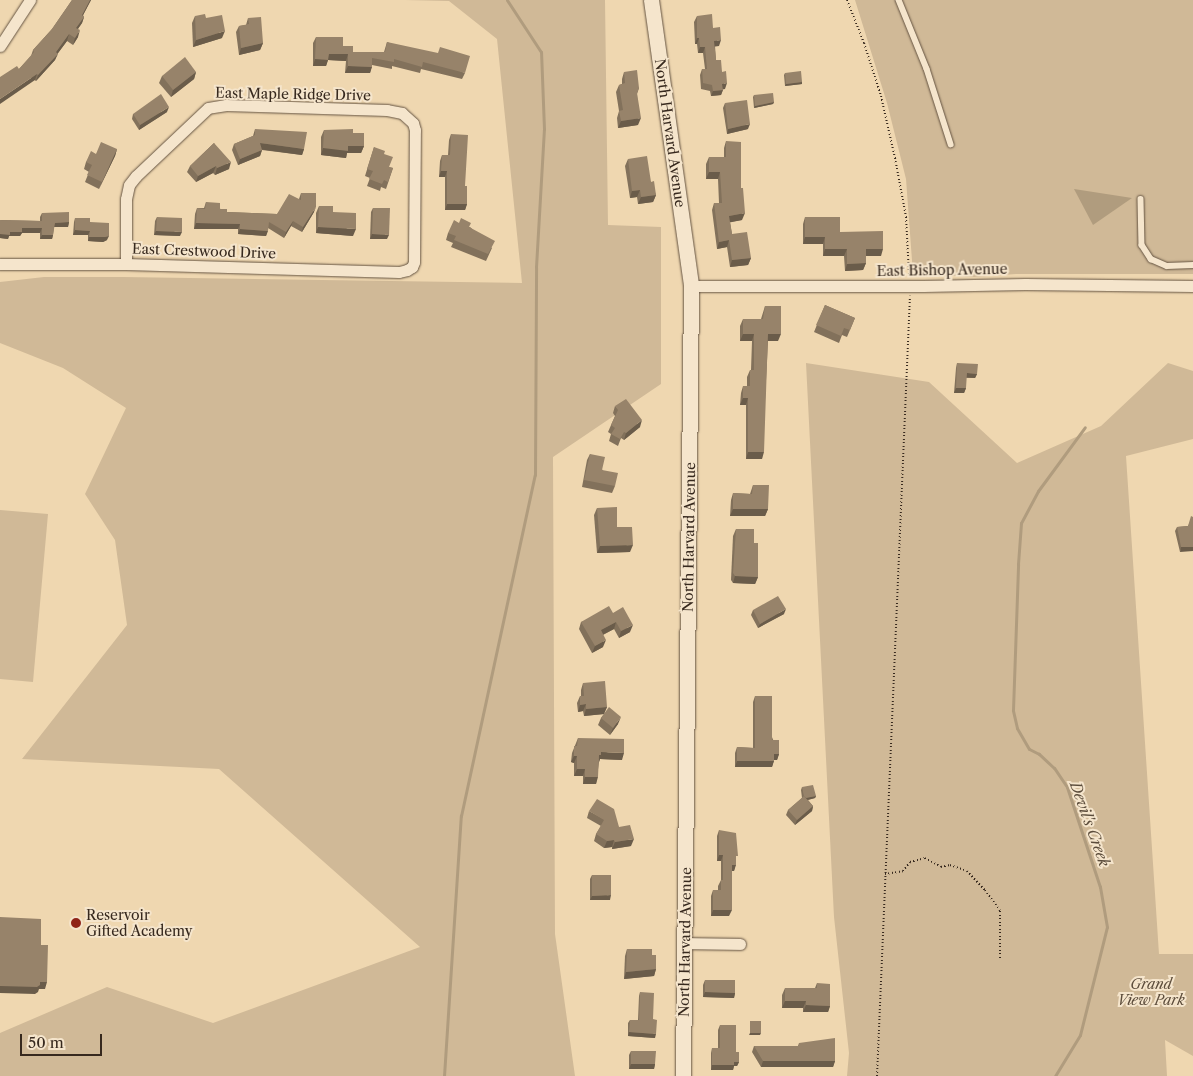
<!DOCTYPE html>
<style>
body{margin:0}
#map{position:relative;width:1193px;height:1076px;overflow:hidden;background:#efd7b0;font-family:"Libre Caslon Text",serif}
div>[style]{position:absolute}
.green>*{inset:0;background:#d0b997}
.water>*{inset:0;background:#b09c7e}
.stream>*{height:3px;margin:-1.5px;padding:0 1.5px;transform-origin:1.5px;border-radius:1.5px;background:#b09c7e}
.path>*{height:2px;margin-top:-1px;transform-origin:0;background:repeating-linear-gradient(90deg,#37291e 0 1px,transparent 0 3.5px)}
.roads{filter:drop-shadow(0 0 1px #655442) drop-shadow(0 0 1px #655442)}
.service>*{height:5.5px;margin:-2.75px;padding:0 2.75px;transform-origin:2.75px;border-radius:2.75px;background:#f5e5cc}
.minor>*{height:11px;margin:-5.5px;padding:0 5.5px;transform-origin:5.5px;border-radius:5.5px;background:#f5e5cc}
.tertiary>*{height:15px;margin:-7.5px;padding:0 7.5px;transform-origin:7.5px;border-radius:7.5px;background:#f5e5cc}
.wall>*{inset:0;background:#82715b}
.shaded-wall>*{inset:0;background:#6a5c4a}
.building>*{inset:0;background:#97836a}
.dots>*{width:14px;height:14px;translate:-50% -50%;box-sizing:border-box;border:2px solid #f5e5cc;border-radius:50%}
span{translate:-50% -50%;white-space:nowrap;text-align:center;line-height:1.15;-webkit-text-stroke:4px #f5e5cc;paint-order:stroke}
.street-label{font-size:14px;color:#37291e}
.poi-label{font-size:14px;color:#37291e}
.left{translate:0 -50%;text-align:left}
.park-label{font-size:14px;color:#5d4d3c;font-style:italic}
.water-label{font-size:15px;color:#5b4c3b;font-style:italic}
.scale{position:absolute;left:20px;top:1034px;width:82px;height:22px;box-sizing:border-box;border:2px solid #37291e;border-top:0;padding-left:6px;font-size:15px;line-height:18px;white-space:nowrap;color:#37291e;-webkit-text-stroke:4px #f5e5cc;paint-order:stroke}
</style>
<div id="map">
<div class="green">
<div style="clip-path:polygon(405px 0,605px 0,608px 225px,661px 227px,661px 384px,553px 457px,555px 934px,575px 1076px,0 1076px,0 1033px,107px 987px,213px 1023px,420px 947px,219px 769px,22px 759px,127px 625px,115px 540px,85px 494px,126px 408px,63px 368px,0 343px,0 282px,44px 277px,123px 277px,522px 283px,497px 39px,449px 1px)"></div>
<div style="clip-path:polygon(855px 0,1193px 0,1193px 274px,1016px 274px,974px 277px,913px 274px,906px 179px,887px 103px)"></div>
<div style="clip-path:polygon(806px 363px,929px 382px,1017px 463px,1101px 426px,1168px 363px,1193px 371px,1193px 439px,1126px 456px,1159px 954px,1193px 954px,1193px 1056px,1165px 1040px,1167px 1076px,847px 1076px,849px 1053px,834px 917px)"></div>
<div style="clip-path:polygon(0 510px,48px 514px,33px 682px,0 679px)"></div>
</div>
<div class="water">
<div style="clip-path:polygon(1074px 189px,1132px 198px,1093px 225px)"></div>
</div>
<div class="stream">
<div style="left:444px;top:1076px;width:261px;rotate:-86.3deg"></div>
<div style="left:461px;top:816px;width:349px;rotate:-77.8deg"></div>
<div style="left:535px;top:475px;width:208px;rotate:-89.7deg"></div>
<div style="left:536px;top:267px;width:138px;rotate:-86.7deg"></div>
<div style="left:544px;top:129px;width:77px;rotate:-92.2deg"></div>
<div style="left:541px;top:52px;width:62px;rotate:-123.2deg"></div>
<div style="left:1055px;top:1076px;width:48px;rotate:-58.6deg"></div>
<div style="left:1080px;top:1035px;width:111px;rotate:-76deg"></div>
<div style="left:1107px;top:927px;width:41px;rotate:-99.9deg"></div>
<div style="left:1100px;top:887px;width:105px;rotate:-108.3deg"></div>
<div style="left:1067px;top:787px;width:23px;rotate:-124deg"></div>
<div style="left:1054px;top:768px;width:21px;rotate:-137deg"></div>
<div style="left:1039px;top:754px;width:11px;rotate:-153deg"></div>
<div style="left:1029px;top:749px;width:24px;rotate:-120deg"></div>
<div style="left:1017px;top:728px;width:18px;rotate:-103deg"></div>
<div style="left:1013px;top:710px;width:146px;rotate:-88deg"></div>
<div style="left:1018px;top:564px;width:41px;rotate:-85.8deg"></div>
<div style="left:1021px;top:523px;width:36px;rotate:-62deg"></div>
<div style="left:1038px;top:491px;width:79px;rotate:-53.7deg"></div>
</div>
<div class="path">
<div style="left:847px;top:0;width:46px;rotate:68.4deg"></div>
<div style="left:864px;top:43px;width:56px;rotate:72.2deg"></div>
<div style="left:881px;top:96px;width:64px;rotate:77.3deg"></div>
<div style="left:895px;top:158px;width:60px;rotate:79.4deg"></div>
<div style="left:906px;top:217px;width:57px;rotate:87deg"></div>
<div style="left:885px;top:874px;width:18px;rotate:-9deg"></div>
<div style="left:903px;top:871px;width:11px;rotate:-52deg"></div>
<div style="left:910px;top:862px;width:16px;rotate:-15deg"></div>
<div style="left:925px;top:858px;width:18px;rotate:29deg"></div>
<div style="left:941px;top:867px;width:9px;rotate:-13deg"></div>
<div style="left:950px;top:865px;width:18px;rotate:19deg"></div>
<div style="left:967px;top:871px;width:26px;rotate:47deg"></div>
<div style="left:985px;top:890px;width:26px;rotate:54deg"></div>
<div style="left:1000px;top:911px;width:49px;rotate:90deg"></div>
<div style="left:877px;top:1076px;width:781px;rotate:-87.58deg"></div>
</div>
<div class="roads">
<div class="service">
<div style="left:899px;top:0;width:74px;rotate:67.9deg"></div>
<div style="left:927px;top:69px;width:79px;rotate:72.3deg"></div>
<div style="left:1141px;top:199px;width:46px;rotate:88.8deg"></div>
<div style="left:1142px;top:245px;width:17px;rotate:57deg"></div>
<div style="left:1151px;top:259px;width:17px;rotate:24deg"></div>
<div style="left:1167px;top:266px;width:26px;rotate:-2deg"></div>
</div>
<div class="minor">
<div style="left:0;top:46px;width:55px;rotate:-56.9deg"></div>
<div style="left:0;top:264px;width:126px"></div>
<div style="left:126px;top:264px;width:273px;rotate:1.7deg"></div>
<div style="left:399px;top:272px;width:8px;rotate:-14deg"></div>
<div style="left:407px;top:270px;width:6px;rotate:-31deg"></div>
<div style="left:412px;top:267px;width:5px;rotate:-68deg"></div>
<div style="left:414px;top:262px;width:132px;rotate:-89.6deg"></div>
<div style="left:415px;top:130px;width:7px;rotate:-106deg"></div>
<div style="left:413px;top:123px;width:15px;rotate:-138deg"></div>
<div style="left:402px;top:113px;width:15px;rotate:-169deg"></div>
<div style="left:387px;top:110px;width:161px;rotate:-178.2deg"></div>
<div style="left:226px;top:105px;width:18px;rotate:171deg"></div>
<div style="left:208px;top:108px;width:99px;rotate:136.6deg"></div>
<div style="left:136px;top:176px;width:11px;rotate:128deg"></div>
<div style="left:129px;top:185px;width:14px;rotate:102deg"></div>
<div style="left:126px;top:199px;width:65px;rotate:90deg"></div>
<div style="left:691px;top:286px;width:232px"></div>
<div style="left:923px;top:286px;width:102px;rotate:-1.1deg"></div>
<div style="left:1025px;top:284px;width:168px;rotate:0.7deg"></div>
<div style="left:685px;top:943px;width:55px;rotate:1deg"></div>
</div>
<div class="tertiary">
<div style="left:651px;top:0;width:289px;rotate:82deg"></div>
<div style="left:691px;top:286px;width:790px;rotate:90.58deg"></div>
</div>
</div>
<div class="wall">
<div style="clip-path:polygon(72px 0,91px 0,83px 15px,84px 17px,82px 23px,78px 29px,78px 37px,73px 45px,67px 41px,57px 54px,55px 60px,36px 81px,19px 69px,31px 56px,33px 50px,52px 29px)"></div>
<div style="clip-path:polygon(195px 16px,206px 18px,222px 38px,193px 47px,192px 23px)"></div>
<div style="clip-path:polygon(697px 16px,713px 28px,719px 46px,715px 46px,716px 60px,722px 72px,725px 89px,723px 89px,721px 95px,711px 96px,710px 91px,701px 89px,700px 75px,702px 69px,705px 69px,703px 53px,698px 53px,697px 44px,695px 44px,694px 22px)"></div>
<div style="clip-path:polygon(248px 18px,263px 43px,260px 50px,239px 55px,236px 32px,239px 26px,246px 25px)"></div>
<div style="clip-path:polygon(316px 37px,343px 46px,353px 52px,384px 52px,387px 42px,465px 73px,462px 79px,421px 69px,420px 73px,392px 66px,392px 69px,372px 65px,370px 73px,345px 73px,346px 61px,328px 60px,326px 66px,313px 66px,313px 43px)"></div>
<div style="clip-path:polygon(196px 72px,194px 79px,171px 97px,159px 83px,162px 76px)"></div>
<div style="clip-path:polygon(624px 72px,639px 88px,637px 94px,638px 125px,618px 128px,617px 118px,619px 111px,616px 92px,619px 85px,622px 84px,622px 79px)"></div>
<div style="clip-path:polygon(785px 73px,802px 82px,802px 84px,785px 86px,784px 75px)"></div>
<div style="clip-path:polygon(754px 95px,774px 102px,773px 104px,754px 108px,753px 97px)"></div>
<div style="clip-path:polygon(725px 103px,748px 129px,727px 134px,723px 108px)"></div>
<div style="clip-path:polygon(167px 112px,139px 130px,132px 119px,133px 114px)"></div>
<div style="clip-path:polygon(255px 129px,304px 149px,302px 155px,262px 150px,260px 156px,238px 165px,232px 150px,234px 144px,253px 136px)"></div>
<div style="clip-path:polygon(324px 130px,353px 133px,364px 146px,361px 153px,347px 153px,346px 158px,321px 155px,321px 137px)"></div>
<div style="clip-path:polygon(451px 134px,465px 186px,467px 204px,465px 210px,445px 210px,445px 177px,439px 177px,440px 161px,442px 155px,448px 155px,449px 140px)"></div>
<div style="clip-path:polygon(726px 141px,741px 188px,742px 220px,730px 222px,732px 234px,751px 258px,748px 265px,730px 267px,727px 247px,717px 249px,712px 210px,714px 203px,719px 203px,718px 179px,706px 179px,706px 164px,709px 157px,724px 157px,724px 148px)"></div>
<div style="clip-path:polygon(214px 143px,229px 169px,215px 175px,213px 173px,196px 182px,187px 172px,190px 166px)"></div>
<div style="clip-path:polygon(374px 147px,389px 167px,393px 168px,386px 189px,381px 187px,380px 191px,367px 186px,370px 178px,365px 176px)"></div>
<div style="clip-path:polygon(117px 149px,115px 156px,99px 189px,85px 182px,89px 172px,84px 169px,86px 162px,96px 154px)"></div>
<div style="clip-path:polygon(628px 159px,651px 182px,656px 195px,653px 202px,638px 204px,637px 197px,630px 198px,625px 166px)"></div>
<div style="clip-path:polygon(301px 193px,314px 212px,302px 232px,291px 226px,284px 238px,268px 228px,266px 236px,238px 234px,238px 229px,194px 229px,195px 214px,197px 208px,204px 208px,206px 202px,227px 212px,277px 214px,299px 199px)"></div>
<div style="clip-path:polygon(319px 206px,333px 212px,353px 236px,316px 233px,316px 213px)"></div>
<div style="clip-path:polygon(373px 208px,387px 239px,370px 239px,371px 212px)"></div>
<div style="clip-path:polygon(42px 213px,69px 222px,68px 227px,54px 227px,53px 235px,52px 239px,40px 239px,40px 233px,22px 233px,20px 236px,9px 236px,8px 239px,0 238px,0 220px,40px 221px,40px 217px)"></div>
<div style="clip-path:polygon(157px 217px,180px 236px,154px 235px,155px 221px)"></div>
<div style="clip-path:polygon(805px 217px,881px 256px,866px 256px,866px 263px,863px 270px,845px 271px,844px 256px,823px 256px,823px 244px,803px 244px,803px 224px)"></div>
<div style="clip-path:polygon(75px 218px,90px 222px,107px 240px,103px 242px,88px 241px,88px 235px,73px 235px,74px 222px)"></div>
<div style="clip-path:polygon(470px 227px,492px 248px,486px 261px,451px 247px,453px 243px,446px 240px,448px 233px)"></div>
<div style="clip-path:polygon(825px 305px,855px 318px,847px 337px,842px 335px,839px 343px,814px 332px)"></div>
<div style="clip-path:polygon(765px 306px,778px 341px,768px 341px,762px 459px,746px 459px,746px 405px,740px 405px,741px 393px,743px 386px,747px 386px,747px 377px,750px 370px,751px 370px,752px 341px,740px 341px,740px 326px,743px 319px,761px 319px)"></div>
<div style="clip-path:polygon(957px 363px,977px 374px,975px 378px,966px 378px,966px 388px,964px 393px,954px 393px,956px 368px)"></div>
<div style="clip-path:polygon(615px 406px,640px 427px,624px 440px,621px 438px,618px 446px,609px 441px,611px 434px,608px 432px,615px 416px,613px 413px)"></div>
<div style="clip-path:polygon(590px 454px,615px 486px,612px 493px,582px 487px,587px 460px)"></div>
<div style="clip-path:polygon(753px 485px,768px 509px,765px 516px,730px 516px,731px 500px,733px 493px,750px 494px)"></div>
<div style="clip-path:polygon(597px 508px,617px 527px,630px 552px,597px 553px,594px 515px)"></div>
<div style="clip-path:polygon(1193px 517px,1180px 552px,1175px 531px,1177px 527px,1188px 526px)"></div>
<div style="clip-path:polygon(736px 529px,754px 543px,758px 577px,755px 584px,733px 583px,731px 580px,733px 536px)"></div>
<div style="clip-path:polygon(753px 610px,784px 614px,758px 628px,751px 615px)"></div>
<div style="clip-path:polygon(613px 613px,630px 632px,619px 638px,614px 629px,603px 635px,603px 647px,592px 653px,579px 629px,581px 622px)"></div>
<div style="clip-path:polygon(583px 683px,607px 707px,604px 713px,618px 724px,610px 735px,598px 725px,601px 718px,604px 714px,584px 716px,583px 711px,578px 712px,577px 703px,580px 696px,581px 696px,581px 690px)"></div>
<div style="clip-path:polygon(755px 696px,779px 754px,777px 760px,774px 760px,772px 767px,735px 767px,735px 753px,737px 747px,753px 748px,753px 702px)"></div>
<div style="clip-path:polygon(578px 738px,622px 760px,600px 759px,599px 762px,596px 784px,583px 784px,583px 776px,574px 776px,574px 763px,571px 762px,572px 753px)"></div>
<div style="clip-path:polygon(802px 787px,816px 796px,815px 798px,808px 800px,813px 806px,812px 811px,795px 825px,786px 815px,788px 810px,802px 798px,801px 790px)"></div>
<div style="clip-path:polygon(589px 811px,619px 827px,631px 846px,612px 849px,612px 847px,604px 848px,594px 841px,596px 834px,601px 826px,587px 818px)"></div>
<div style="clip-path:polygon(719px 830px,736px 862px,734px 871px,732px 871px,729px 916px,711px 916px,711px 896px,713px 890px,718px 890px,718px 886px,721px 880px,721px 861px,717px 861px,717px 836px)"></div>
<div style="clip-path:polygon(592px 875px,610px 900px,590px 900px,590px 879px)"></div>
<div style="clip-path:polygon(627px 949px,652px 955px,656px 969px,654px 976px,624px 979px,625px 956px)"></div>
<div style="clip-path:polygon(705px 980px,735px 993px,734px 998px,703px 997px,703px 985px)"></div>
<div style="clip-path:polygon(817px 983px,830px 1006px,828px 1012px,803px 1012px,803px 1008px,782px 1008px,782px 995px,785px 988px,815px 988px)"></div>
<div style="clip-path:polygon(640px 992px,655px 1038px,628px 1036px,628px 1023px,630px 1020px,638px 1020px,639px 996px)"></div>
<div style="clip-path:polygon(720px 1025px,736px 1052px,739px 1062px,737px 1066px,734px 1066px,733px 1070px,711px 1070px,711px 1053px,712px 1048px,718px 1048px,718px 1030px)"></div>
<div style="clip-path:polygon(799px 1043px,835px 1061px,833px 1067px,761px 1067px,752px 1052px,754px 1046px,798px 1046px)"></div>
<div style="clip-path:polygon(631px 1051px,655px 1064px,654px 1069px,629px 1069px,629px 1055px)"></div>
</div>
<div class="shaded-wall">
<div style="clip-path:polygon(90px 0,91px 0,80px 21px,82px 15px)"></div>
<div style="clip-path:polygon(84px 17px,82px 23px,74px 34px,76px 28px)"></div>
<div style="clip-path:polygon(80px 30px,78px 37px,73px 45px,75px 38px)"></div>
<div style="clip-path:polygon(225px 31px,222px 38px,193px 47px,196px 40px)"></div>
<div style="clip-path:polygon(69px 34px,67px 41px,56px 56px,58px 54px,55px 60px,36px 81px,38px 75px,56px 52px)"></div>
<div style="clip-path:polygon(697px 38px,699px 38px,697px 44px,695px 44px)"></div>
<div style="clip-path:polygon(721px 40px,719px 46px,712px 47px,714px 41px)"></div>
<div style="clip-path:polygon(263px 43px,260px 50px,239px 55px,241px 48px)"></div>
<div style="clip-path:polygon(700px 47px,705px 47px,703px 53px,698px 53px)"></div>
<div style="clip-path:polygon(329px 54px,348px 54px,346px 61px,328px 60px,326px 66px,313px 66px,315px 59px)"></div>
<div style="clip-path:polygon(348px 66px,372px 67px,370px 73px,345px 73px)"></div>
<div style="clip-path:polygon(196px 72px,194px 79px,171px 97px,173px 90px)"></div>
<div style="clip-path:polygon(37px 74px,35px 80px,0 104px,0 99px)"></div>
<div style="clip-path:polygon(802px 82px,802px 84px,785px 86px,786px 84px)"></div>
<div style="clip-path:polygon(727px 83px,725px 89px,720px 90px,722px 84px)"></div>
<div style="clip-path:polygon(723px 90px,721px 95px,711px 96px,713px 91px)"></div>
<div style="clip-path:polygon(774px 102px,773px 104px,754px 108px,755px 106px)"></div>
<div style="clip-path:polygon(169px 107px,167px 112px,139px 130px,140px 125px)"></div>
<div style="clip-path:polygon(641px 118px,638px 125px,618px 128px,621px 121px)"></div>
<div style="clip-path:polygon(750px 124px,748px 129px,727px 134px,728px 129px)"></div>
<div style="clip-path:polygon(260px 143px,304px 149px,302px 155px,258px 149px)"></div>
<div style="clip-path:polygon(348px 146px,364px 146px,361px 153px,347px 153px,346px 158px,321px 155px,323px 148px)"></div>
<div style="clip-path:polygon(117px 149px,115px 156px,99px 189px,102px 182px)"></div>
<div style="clip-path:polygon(262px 150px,260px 156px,238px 165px,240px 159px)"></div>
<div style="clip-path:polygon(231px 162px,229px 169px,215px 175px,217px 168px)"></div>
<div style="clip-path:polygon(216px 166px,213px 173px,196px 182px,198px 176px)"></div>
<div style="clip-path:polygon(441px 171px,447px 171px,445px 177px,439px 177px)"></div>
<div style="clip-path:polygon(709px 172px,720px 172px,718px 179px,706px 179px)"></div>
<div style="clip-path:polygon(640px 190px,637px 197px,630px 198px,632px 191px)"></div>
<div style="clip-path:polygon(656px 195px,653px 202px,638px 204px,641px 197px)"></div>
<div style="clip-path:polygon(447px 204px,467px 204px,465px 210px,445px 210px)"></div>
<div style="clip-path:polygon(316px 207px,314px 212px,302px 232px,303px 227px)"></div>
<div style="clip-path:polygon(745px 213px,742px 220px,727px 223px,729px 216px)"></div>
<div style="clip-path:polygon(293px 221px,291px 226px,284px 238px,286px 232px)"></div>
<div style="clip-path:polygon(69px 222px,68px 227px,53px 227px,55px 223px)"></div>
<div style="clip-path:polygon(196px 223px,240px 224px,238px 229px,194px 229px)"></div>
<div style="clip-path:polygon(318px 227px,356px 229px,353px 236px,316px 233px)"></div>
<div style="clip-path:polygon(22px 228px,42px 228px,40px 233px,22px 233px,20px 236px,9px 236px,8px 239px,0 238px,0 234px)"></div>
<div style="clip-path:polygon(240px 229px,268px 231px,266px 236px,238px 234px)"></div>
<div style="clip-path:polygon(75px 230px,90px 231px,88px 235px,73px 235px)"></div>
<div style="clip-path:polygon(156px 231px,182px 232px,180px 236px,154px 235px)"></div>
<div style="clip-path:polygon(372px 234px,389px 235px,387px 239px,370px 239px)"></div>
<div style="clip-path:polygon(42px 235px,53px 235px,52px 239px,40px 239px)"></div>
<div style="clip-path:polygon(109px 236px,107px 240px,103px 242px,88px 241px,89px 237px)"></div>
<div style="clip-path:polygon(805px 237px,825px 237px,823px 244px,803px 244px)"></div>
<div style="clip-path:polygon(729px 240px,727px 247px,717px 249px,719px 242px)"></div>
<div style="clip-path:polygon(825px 249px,847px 249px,844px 256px,823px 256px)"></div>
<div style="clip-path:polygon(866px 249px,883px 249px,881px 256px,863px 256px)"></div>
<div style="clip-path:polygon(751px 258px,748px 265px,730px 267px,732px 260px)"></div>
<div style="clip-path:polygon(866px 263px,863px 270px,845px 271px,847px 264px)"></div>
<div style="clip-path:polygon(743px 334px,754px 334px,752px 341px,740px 341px)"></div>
<div style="clip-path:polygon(768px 334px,781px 334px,778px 341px,765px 341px)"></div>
<div style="clip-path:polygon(967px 373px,977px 374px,975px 378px,965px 377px)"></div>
<div style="clip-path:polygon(956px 388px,966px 388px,964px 393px,954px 393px)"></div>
<div style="clip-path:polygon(743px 398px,748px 398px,746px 405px,740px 405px)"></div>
<div style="clip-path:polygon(642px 420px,640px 427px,624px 440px,626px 433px)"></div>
<div style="clip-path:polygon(748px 452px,764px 452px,762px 459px,746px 459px)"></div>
<div style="clip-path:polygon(733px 509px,768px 509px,765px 516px,730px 516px)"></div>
<div style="clip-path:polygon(633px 545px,630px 552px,597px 553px,600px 546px)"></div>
<div style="clip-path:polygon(1181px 547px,1193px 547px,1193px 551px,1180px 552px)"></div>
<div style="clip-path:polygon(735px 576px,758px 577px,755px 584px,733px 583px)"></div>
<div style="clip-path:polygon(786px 609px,784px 614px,758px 628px,760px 624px)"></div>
<div style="clip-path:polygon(616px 622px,614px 629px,598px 637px,601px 630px)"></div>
<div style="clip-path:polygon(633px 625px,630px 632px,619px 638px,621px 631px)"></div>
<div style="clip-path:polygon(606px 640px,603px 647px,592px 653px,595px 646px)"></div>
<div style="clip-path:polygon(586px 704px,583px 711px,578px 712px,580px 705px)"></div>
<div style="clip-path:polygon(607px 707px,604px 714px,584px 716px,586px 709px)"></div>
<div style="clip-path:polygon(621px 717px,618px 724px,610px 735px,613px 728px)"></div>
<div style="clip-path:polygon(601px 752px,624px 753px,622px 760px,600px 759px,599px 762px,599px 755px)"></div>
<div style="clip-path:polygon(774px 754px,779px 754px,777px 760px,772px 760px)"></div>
<div style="clip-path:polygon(574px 756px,577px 756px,574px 763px,571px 762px)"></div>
<div style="clip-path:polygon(737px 761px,774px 761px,772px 767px,735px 767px)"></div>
<div style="clip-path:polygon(577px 769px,585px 769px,583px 776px,574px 776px)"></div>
<div style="clip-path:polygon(585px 777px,598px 777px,596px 784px,583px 784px)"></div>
<div style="clip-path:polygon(816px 796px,815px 798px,803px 801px,804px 798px)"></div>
<div style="clip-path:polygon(813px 806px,812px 811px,795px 825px,797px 820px)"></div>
<div style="clip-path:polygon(634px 839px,631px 846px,612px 849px,615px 842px)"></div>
<div style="clip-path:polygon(614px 840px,612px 847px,604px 848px,607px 841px)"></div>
<div style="clip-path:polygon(719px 855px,723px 855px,721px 861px,717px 861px)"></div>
<div style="clip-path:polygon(732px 865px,736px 865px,734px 871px,729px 871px)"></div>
<div style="clip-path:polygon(611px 895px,610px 900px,590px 900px,592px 896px)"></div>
<div style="clip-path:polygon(713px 910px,732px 910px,729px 916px,711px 916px)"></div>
<div style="clip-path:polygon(656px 969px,654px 976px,624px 979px,626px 972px)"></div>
<div style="clip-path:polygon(40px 982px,47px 982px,45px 989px,39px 989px,38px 992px,35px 994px,0 993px,0 986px)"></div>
<div style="clip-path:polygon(705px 992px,735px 993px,734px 998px,703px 997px)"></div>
<div style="clip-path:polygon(785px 1001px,806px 1001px,803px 1008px,782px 1008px)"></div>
<div style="clip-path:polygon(806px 1005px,830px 1006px,828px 1012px,803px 1012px)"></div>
<div style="clip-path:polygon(629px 1032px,656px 1034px,655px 1038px,628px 1036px)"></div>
<div style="clip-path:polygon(750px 1033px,761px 1033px,760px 1035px,749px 1035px)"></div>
<div style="clip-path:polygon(763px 1061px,835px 1061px,833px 1067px,761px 1067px)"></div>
<div style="clip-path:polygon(734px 1062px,739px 1062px,737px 1066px,734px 1066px,733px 1070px,711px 1070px,712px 1065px)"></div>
<div style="clip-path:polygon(631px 1064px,655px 1064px,654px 1069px,629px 1069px)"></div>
</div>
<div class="building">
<div style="clip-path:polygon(72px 0,90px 0,82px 15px,84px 17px,76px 28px,80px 30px,75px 38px,69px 34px,56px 52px,58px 54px,38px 75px,37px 74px,0 99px,0 77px,17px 66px,19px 69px,34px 52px,33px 50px,52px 29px)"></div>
<div style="clip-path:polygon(205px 14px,206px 18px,222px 15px,225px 31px,196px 40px,195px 16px)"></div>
<div style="clip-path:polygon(712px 14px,713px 28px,720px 27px,721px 40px,714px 41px,716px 60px,721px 60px,722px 72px,726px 71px,727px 83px,722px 84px,723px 90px,713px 91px,712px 85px,703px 83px,702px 69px,707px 69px,705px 47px,700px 47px,699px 38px,697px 38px,697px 16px)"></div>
<div style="clip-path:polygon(261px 17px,263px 43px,241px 48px,239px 26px,249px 24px,248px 18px)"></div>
<div style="clip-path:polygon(316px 37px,343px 37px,343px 46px,353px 46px,353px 52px,385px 52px,387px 42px,438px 53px,440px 47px,470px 56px,465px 73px,423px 62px,422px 67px,394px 59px,394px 62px,372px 58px,372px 67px,348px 66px,348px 54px,329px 54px,328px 60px,315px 59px)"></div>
<div style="clip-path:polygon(185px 57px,196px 72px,173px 90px,162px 76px)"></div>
<div style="clip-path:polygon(637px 70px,639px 88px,637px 93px,641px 118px,621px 121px,619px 111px,623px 110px,619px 85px,625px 83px,624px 72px)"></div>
<div style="clip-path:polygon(801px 71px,802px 82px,786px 84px,785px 73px)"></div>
<div style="clip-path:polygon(773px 93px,774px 102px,755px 106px,754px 95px)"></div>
<div style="clip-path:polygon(161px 94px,169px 107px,140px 125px,133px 114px)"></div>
<div style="clip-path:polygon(747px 100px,750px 124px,728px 129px,725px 103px)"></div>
<div style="clip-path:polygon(255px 129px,307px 132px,304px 149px,260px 143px,262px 150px,240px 159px,234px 144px,255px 135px)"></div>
<div style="clip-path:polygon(353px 129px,353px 133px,364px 133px,364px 146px,348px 146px,348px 151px,323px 148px,324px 130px)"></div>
<div style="clip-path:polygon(451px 134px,468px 135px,465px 186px,467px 186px,467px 204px,447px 204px,447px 171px,441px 171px,442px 155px,450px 155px)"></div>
<div style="clip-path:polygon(726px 141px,741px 142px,741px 188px,743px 188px,745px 213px,729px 216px,732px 234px,747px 232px,751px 258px,732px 260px,729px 240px,719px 242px,714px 203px,722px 203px,720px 172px,709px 172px,709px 157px,726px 157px)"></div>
<div style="clip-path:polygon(101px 142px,117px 149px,102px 182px,87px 175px,92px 165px,86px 162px,91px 151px,96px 154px)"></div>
<div style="clip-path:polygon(214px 143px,231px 162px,217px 168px,216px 166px,198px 176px,190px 166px)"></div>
<div style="clip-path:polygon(374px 147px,385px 151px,384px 154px,393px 157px,389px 167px,393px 168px,388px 182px,384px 180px,382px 184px,369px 179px,373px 171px,367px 169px)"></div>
<div style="clip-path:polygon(647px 156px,651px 182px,654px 181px,656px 195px,641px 197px,640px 190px,632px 191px,628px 159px)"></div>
<div style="clip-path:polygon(301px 193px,316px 193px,316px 207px,303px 227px,293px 221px,286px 232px,269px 222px,268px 231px,240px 229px,240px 224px,196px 223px,197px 208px,205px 209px,206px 202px,220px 203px,220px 209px,227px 209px,227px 212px,277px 214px,289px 194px,301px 200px)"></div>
<div style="clip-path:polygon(319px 206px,333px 206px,333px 212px,356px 213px,356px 229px,318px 227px)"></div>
<div style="clip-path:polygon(373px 208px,390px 208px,389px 235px,372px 234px)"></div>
<div style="clip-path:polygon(69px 212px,69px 222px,55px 223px,53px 235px,42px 235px,42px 228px,22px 228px,22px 232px,10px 232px,10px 235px,0 234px,0 220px,42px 221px,42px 213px)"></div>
<div style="clip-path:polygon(157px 217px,182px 218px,182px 232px,156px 231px)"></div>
<div style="clip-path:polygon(805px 217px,840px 217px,840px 232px,883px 231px,883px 249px,866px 249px,866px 263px,847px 264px,847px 249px,825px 249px,825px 237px,805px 237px)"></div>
<div style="clip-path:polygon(75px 218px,90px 218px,90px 222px,109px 223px,109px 236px,105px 237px,89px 237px,90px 231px,75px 230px)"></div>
<div style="clip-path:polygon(461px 218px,471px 223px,469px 227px,495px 241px,488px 254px,454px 240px,456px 236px,448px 233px,454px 220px,459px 223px)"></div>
<div style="clip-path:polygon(825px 305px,855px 318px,850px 330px,844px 328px,841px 336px,816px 325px)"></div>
<div style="clip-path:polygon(765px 306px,781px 306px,781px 334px,768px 334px,764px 452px,748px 452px,748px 398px,743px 398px,743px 386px,750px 386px,750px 370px,754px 370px,754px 334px,743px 334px,743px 319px,763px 319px)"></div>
<div style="clip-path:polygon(957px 363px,978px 364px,977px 374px,967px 373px,966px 388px,956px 388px)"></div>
<div style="clip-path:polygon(626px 399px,642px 420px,626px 433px,624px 432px,620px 439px,611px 434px,615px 428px,611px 425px,618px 410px,615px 406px)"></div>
<div style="clip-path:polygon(590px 454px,605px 457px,602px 470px,618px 473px,615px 486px,584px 480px)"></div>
<div style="clip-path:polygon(753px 485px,769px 485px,768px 509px,733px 509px,733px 493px,752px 494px)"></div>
<div style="clip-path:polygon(617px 507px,617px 527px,632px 527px,633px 545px,600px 546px,597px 508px)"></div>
<div style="clip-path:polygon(1191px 516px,1193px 517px,1193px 547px,1181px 547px,1177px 527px,1188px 526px)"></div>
<div style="clip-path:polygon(736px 529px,754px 529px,754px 543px,758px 543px,758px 577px,735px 576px,733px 573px)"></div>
<div style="clip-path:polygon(778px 596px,786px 609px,760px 624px,753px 610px)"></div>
<div style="clip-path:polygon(609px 606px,613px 613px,623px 607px,633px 625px,621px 631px,616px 622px,601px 630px,606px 640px,595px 646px,581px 622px)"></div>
<div style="clip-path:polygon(605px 681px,607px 707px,586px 709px,586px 704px,580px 705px,580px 696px,584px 696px,583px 683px)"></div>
<div style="clip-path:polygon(755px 696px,772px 696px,772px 740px,779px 740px,779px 754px,774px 754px,774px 761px,737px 761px,737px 747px,755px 748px)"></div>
<div style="clip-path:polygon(609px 707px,621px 717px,613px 728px,601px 718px)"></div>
<div style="clip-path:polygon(578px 738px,624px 739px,624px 753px,601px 752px,601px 755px,599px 755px,598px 777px,585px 777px,585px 769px,577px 769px,577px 756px,574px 756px,574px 746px,577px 746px)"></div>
<div style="clip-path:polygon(813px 785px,816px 796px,806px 798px,804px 796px,804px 797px,802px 787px)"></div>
<div style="clip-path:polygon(804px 796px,813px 806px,797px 820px,788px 810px)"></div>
<div style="clip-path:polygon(597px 799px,614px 809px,619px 827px,630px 825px,634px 839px,615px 842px,614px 840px,607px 841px,596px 834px,604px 820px,589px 811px)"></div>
<div style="clip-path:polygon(719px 830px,736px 833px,738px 856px,736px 856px,736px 865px,732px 865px,732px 910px,713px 910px,713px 890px,721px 890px,721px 880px,723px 880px,723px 855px,719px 855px)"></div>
<div style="clip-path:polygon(592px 875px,611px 875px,611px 895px,592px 896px)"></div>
<div style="clip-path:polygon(0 917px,41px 919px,41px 945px,48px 945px,47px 982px,40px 982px,40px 985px,37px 987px,0 986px)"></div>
<div style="clip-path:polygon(627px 949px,652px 949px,652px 955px,656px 955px,656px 969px,626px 972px)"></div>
<div style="clip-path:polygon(705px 980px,735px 980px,735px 993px,705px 992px)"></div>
<div style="clip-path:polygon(817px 983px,830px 984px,830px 1006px,806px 1005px,806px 1001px,785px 1001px,785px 988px,817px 988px)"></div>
<div style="clip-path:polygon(640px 992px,654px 993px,653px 1019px,657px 1020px,656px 1034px,629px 1032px,630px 1020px,639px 1020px)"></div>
<div style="clip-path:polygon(750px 1021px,761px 1021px,761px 1033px,750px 1033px)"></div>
<div style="clip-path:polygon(720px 1025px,736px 1025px,736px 1052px,739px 1052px,739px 1062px,734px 1062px,734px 1065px,712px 1065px,712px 1048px,720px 1048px)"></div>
<div style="clip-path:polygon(835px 1038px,835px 1061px,763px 1061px,754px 1046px,799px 1046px,799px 1043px)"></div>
<div style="clip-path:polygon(631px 1051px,656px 1051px,655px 1064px,631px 1064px)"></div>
</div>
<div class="dots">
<div style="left:76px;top:923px;background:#8f2418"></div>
</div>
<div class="street-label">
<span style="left:293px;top:94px;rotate:1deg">East Maple Ridge Drive</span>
<span style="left:670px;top:133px;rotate:82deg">North Harvard Avenue</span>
<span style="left:204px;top:251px;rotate:2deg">East Crestwood Drive</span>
<span style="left:942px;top:270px;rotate:-1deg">East Bishop Avenue</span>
<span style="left:689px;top:537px;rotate:-89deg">North Harvard Avenue</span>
<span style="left:685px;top:942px;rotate:-89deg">North Harvard Avenue</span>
</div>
<div class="poi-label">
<span class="left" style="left:86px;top:923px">Reservoir<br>Gifted Academy</span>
</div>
<div class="park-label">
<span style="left:1151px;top:992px">Grand<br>View Park</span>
</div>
<div class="water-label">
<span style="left:1090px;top:824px;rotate:70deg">Devil's Creek</span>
</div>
<div class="scale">50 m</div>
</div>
